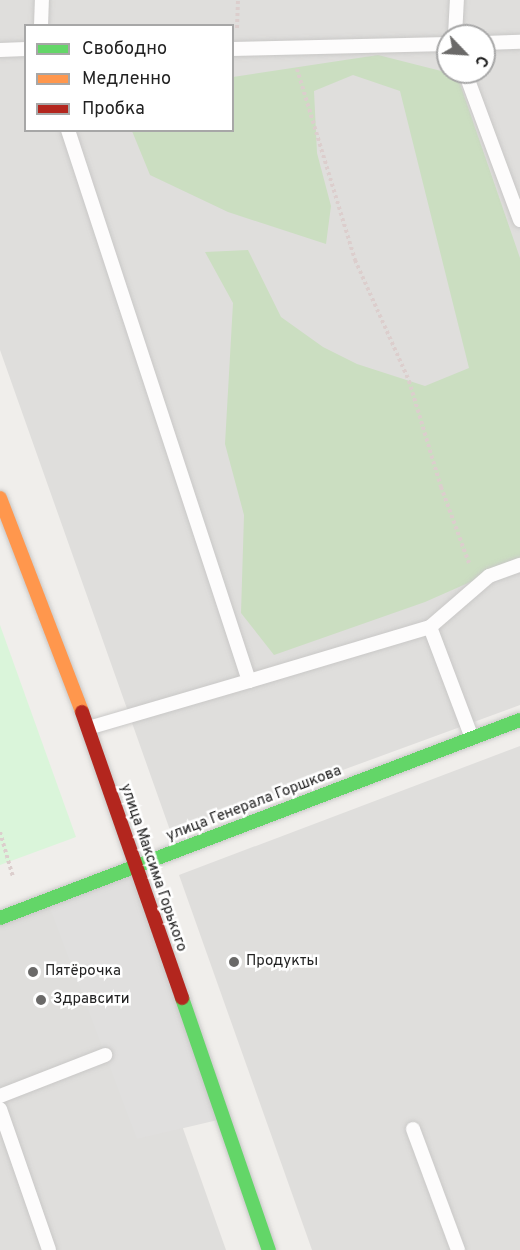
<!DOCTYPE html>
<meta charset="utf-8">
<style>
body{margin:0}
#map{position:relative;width:520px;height:1250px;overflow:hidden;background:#f0eeeb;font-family:Overpass,sans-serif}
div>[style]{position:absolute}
.residential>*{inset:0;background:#dfdedc}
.forest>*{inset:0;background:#cbdec1}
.park>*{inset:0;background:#daf5da}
.parking>*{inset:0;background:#e0dfde}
.path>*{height:4px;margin-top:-2px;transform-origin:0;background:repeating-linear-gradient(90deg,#dccecd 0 3px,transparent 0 6px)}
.roads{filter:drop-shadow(0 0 2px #c9c8c7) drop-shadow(0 0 2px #c9c8c7)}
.lane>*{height:14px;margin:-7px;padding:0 7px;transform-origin:7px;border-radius:7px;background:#fdfcfc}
.fast>*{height:14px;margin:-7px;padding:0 7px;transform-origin:7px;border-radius:7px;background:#63d668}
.slow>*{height:14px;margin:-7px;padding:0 7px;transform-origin:7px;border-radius:7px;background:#ff974d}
.jam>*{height:14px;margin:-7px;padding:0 7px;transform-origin:7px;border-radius:7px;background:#b3261e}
.dots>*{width:16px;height:16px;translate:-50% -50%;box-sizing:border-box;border:3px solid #fff;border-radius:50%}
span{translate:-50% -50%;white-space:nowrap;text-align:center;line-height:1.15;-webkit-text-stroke:5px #fff;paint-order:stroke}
.street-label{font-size:15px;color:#222}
.poi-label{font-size:15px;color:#222}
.left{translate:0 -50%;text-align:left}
.legend{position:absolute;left:24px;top:24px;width:210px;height:108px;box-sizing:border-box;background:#fff;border:2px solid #a7a7a7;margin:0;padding:8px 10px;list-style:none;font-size:18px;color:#222}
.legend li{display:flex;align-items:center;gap:12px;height:30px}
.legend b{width:30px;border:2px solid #a7a7a7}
.north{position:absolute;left:436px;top:24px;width:60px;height:60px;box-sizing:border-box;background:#fff;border:2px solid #a7a7a7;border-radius:50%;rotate:115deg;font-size:16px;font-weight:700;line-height:24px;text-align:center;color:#222}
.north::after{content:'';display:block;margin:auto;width:21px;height:27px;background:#6a6968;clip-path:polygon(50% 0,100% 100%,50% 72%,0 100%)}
</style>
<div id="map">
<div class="residential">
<div style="clip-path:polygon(evenodd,0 0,520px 0,520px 705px,171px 833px,0 350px,0 0,26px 26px,232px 26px,232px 130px,26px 130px,26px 26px,0 0,448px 36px,484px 36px,484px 72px,448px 72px,448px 36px)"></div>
<div style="clip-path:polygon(520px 746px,520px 1250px,312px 1250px,179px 875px)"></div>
<div style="clip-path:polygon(98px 888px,226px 1250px,0 1250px,0 925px)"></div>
</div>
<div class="forest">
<div style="clip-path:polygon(378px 55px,457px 75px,520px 258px,520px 560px,425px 602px,274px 655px,241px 613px,244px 515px,225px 444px,233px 303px,205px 252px,248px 250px,281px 317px,323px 347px,357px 364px,425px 386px,469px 368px,400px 91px,353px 75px,314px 91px,317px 153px,331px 206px,326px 244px,228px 212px,150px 175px,132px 131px,232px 130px,233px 77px)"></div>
</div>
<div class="park">
<div style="clip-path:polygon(0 625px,76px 837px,0 865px)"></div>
</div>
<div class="parking">
<div style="clip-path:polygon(135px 867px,222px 1119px,137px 1139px,47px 900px)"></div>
</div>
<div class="path">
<div style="left:237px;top:28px;width:28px;rotate:-88deg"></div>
<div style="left:297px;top:69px;width:200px;rotate:73.1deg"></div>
<div style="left:355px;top:260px;width:133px;rotate:65.9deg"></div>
<div style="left:409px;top:381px;width:111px;rotate:73.2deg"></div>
<div style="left:441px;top:487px;width:81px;rotate:69.8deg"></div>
<div style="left:0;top:832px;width:47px;rotate:73.9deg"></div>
</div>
<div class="roads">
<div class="lane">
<div style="left:41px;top:26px;width:26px;rotate:-88deg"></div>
<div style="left:455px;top:36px;width:36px;rotate:-87deg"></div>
<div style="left:484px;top:43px;width:36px;rotate:-2deg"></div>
<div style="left:232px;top:49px;width:216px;rotate:-1.3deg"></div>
<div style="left:0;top:50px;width:26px;rotate:-2deg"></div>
<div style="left:465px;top:72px;width:158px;rotate:69.6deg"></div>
<div style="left:68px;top:130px;width:580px;rotate:71.81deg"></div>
<div style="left:249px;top:681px;width:168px;rotate:163.7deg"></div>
<div style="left:430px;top:627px;width:78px;rotate:-40.8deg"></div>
<div style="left:489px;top:576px;width:33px;rotate:-20deg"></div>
<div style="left:249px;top:681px;width:189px;rotate:-16.6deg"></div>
<div style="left:430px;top:627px;width:119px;rotate:69.3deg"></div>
<div style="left:0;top:1096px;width:113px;rotate:-21.3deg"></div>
<div style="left:0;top:1109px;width:149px;rotate:70.8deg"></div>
<div style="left:413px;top:1129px;width:129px;rotate:69.6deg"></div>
</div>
<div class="fast">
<div style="left:0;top:918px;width:556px;rotate:-20.85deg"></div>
<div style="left:182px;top:998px;width:267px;rotate:71deg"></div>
</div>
<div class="slow">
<div style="left:0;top:498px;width:229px;rotate:69deg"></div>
</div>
<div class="jam">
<div style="left:82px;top:712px;width:303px;rotate:70.7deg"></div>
</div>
</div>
<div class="dots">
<div style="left:234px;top:962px;background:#6a6968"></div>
<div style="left:33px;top:972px;background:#6a6968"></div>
<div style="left:41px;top:1000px;background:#6a6968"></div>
</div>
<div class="street-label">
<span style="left:254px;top:804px;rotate:-21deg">улица Генерала Горшкова</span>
<span style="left:153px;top:868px;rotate:71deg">улица Максима Горького</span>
</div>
<div class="poi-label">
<span class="left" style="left:246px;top:962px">Продукты</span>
<span class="left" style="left:45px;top:972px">Пятёрочка</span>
<span class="left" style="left:53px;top:1000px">Здравсити</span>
</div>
<ul class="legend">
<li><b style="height:8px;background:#63d668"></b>Свободно</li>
<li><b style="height:8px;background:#ff974d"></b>Медленно</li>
<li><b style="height:8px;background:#b3261e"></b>Пробка</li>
</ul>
<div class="north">С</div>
</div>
